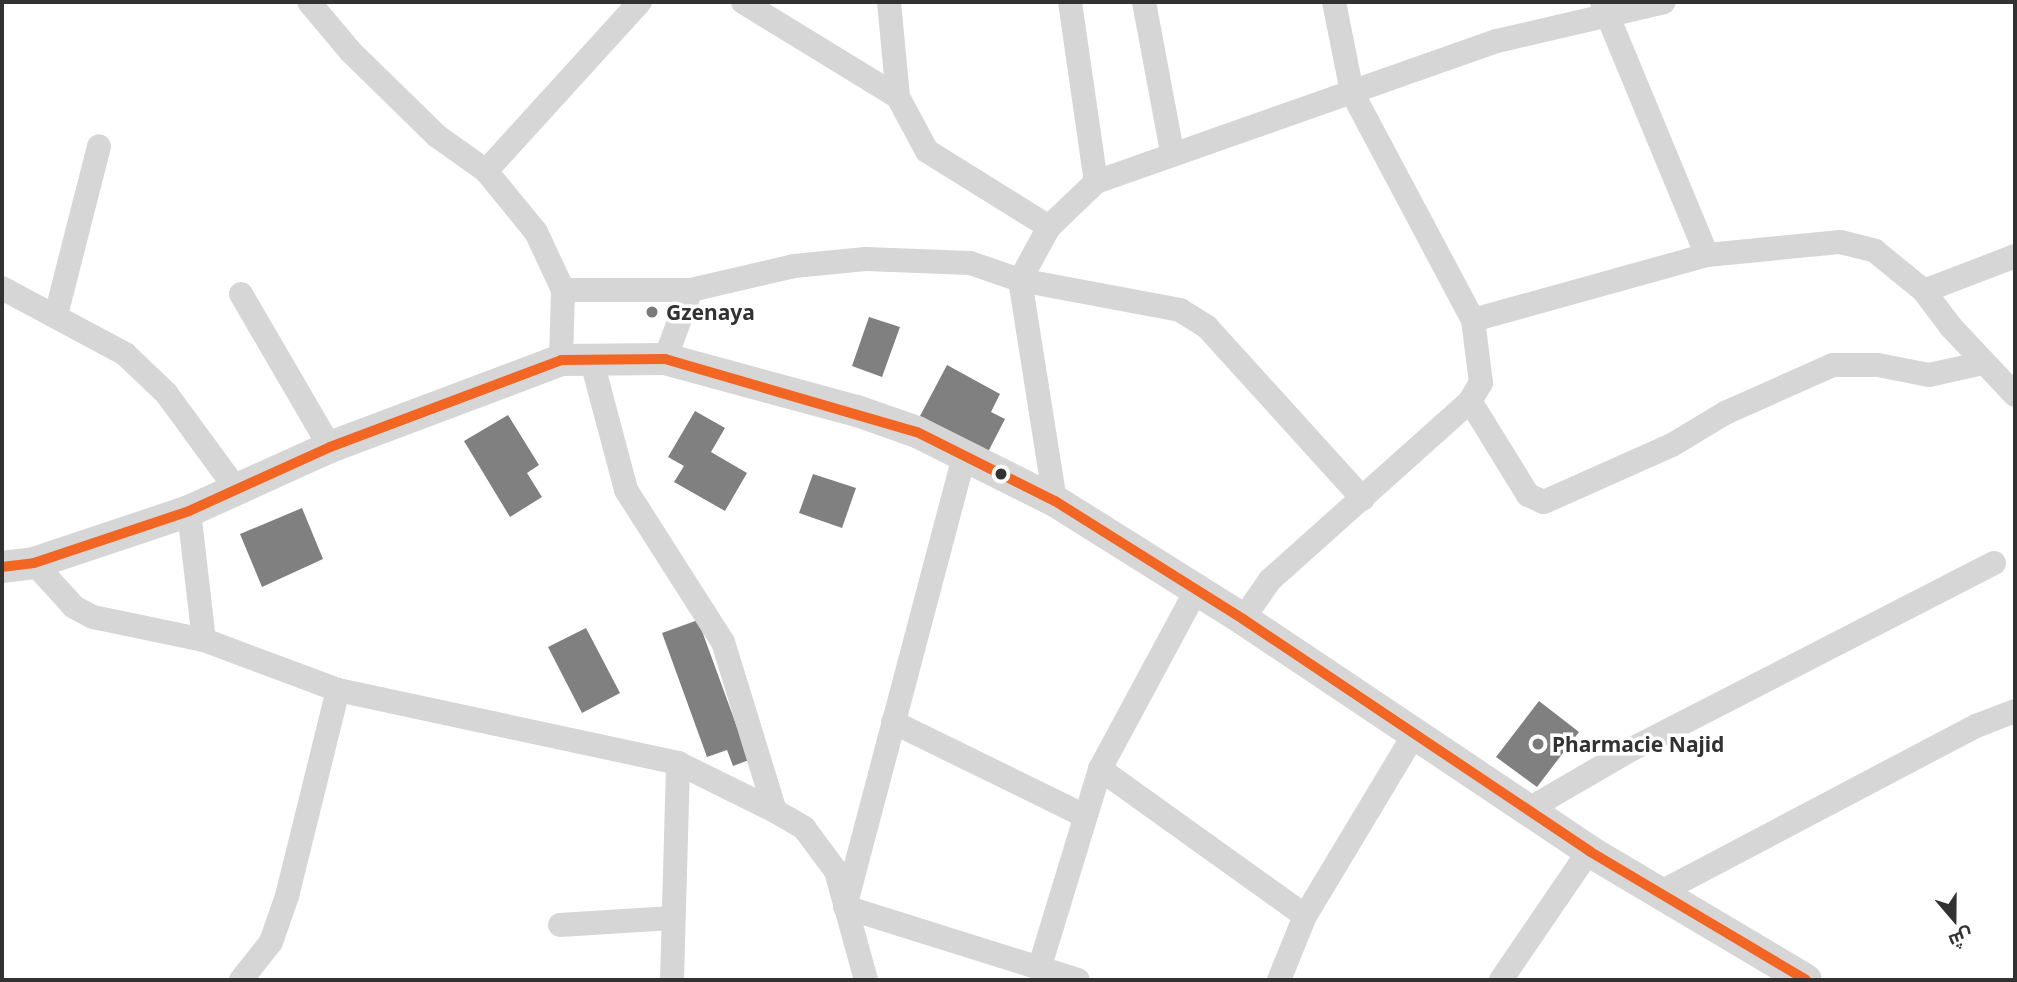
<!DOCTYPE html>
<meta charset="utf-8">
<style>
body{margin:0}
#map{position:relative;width:2017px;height:982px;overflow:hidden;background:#fff;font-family:"Noto Sans",Cairo,sans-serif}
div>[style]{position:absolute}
.building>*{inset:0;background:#808080}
.minor>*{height:24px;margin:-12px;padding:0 12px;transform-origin:12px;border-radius:12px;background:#d6d6d6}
.tertiary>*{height:32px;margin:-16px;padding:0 16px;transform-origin:16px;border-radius:16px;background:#d6d6d6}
.bus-1>*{height:10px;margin:-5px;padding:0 5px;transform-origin:5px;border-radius:5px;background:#f26522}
.dots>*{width:19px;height:19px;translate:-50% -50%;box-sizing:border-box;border:4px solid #fff;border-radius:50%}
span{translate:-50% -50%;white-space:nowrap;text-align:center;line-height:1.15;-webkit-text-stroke:7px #fff;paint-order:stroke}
.poi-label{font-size:21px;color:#323232;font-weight:700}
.left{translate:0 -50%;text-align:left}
.frame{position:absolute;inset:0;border:4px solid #323232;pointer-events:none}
.north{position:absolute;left:1919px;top:884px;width:70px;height:70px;-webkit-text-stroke:5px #fff;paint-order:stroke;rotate:160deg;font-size:19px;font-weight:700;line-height:28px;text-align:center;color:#323232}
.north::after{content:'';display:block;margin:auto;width:24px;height:32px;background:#323232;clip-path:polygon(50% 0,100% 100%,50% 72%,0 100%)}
</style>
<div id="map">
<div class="building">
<div style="clip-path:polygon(869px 317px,900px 327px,882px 377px,852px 366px)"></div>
<div style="clip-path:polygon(947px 365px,1000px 394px,991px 412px,1005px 419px,988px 452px,920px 416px)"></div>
<div style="clip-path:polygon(695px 411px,725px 428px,711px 452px,747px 473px,725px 511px,674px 482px,684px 466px,668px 457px)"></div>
<div style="clip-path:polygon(508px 415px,539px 465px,527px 473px,542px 497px,510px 517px,464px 441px)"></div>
<div style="clip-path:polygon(813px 474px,856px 488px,842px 528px,799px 513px)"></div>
<div style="clip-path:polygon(302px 508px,323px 559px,262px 587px,240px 534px)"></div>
<div style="clip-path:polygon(698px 620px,749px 760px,733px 766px,727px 750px,707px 757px,662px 633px)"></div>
<div style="clip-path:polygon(586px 628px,620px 693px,582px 713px,548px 647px)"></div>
<div style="clip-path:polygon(1539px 701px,1579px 732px,1537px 787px,1496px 757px)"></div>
</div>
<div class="minor">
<div style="left:309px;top:2px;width:65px;rotate:50deg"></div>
<div style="left:351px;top:52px;width:120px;rotate:44.3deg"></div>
<div style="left:437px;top:136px;width:60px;rotate:35.5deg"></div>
<div style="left:486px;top:171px;width:79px;rotate:50.7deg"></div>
<div style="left:536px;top:232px;width:64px;rotate:65deg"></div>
<div style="left:563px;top:290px;width:70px;rotate:91.6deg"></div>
<div style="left:743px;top:2px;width:182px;rotate:31.5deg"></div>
<div style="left:889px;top:2px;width:95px;rotate:84.6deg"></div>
<div style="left:898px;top:97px;width:61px;rotate:61.8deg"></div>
<div style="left:927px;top:151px;width:144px;rotate:31.9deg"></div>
<div style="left:1070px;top:2px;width:182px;rotate:81.8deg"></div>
<div style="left:1144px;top:2px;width:153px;rotate:79.4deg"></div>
<div style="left:1602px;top:2px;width:274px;rotate:67.5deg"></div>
<div style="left:486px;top:171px;width:229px;rotate:-47.7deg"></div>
<div style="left:2px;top:288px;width:140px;rotate:28.2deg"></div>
<div style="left:125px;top:354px;width:57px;rotate:43.6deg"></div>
<div style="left:166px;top:393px;width:120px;rotate:53.8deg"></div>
<div style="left:563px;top:290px;width:128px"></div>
<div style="left:1924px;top:291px;width:97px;rotate:-21deg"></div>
<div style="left:241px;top:294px;width:177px;rotate:59.8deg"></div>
<div style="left:56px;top:315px;width:174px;rotate:-75.7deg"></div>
<div style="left:1473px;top:320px;width:243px;rotate:-15.5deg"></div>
<div style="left:1707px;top:255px;width:134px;rotate:-5.6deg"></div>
<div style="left:1840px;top:242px;width:36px;rotate:14deg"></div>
<div style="left:1875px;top:251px;width:63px;rotate:39.2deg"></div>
<div style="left:1924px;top:291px;width:45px;rotate:53.1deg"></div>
<div style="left:1951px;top:327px;width:93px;rotate:46.7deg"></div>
<div style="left:591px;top:358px;width:137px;rotate:75.1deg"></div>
<div style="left:626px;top:490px;width:180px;rotate:57.5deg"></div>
<div style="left:723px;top:642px;width:177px;rotate:72.9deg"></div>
<div style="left:665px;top:359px;width:74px;rotate:-69.4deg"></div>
<div style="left:691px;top:290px;width:106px;rotate:-13.1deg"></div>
<div style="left:794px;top:266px;width:72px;rotate:-5.6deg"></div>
<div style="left:866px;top:259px;width:104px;rotate:2.2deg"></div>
<div style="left:970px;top:263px;width:53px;rotate:18.8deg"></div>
<div style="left:1020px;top:280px;width:163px;rotate:10.6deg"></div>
<div style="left:1180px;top:310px;width:32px;rotate:32deg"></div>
<div style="left:1207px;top:327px;width:232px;rotate:47.8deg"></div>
<div style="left:1470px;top:401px;width:110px;rotate:58.3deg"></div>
<div style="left:1528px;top:495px;width:17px;rotate:24deg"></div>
<div style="left:1544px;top:502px;width:140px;rotate:-24deg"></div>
<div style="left:1672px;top:445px;width:62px;rotate:-31.1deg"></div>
<div style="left:1725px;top:413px;width:118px;rotate:-24deg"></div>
<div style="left:1833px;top:365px;width:45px"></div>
<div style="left:1878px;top:365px;width:52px;rotate:11.1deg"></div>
<div style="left:1929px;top:375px;width:55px;rotate:-12.5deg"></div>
<div style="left:1055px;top:501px;width:224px;rotate:-99deg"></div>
<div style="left:1020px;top:280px;width:60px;rotate:-61.3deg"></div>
<div style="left:1049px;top:227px;width:65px;rotate:-43.8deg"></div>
<div style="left:1096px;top:182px;width:425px;rotate:-19.4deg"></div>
<div style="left:1497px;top:41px;width:171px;rotate:-13.1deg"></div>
<div style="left:189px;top:511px;width:130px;rotate:83.4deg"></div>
<div style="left:34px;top:563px;width:59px;rotate:47.7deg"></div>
<div style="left:74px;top:607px;width:21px;rotate:28deg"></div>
<div style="left:93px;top:617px;width:113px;rotate:11.7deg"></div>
<div style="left:204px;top:640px;width:143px;rotate:20.5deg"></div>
<div style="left:338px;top:690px;width:348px;rotate:12.1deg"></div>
<div style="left:678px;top:763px;width:108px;rotate:26.3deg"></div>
<div style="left:775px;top:811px;width:34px;rotate:30deg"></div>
<div style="left:804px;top:828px;width:54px;rotate:53.3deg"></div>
<div style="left:836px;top:871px;width:113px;rotate:74.6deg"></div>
<div style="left:1243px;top:619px;width:47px;rotate:-55.3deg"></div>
<div style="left:1270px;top:580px;width:268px;rotate:-41.8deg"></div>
<div style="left:1470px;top:401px;width:21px;rotate:-59deg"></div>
<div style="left:1481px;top:383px;width:64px;rotate:-97.2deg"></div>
<div style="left:1473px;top:320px;width:258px;rotate:-118deg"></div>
<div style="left:1352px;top:92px;width:92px;rotate:-101.3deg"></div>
<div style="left:893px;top:722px;width:214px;rotate:26.1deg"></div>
<div style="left:1100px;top:769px;width:252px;rotate:35.6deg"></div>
<div style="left:1529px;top:809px;width:119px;rotate:-30.2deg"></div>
<div style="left:1632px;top:749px;width:407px;rotate:-27.2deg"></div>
<div style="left:1659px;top:893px;width:358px;rotate:-27.8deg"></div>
<div style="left:1976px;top:726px;width:42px;rotate:-21deg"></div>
<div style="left:846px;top:903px;width:463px;rotate:-75.2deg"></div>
<div style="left:845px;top:907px;width:244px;rotate:17.4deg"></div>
<div style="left:560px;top:925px;width:112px;rotate:-3.6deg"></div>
<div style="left:1039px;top:969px;width:209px;rotate:-73deg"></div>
<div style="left:1100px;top:769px;width:202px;rotate:-61.7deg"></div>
<div style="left:241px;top:980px;width:48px;rotate:-51.7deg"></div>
<div style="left:271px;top:942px;width:49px;rotate:-70.8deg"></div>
<div style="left:287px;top:896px;width:212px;rotate:-76.1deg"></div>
<div style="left:672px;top:980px;width:217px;rotate:-88.4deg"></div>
<div style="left:1279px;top:980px;width:69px;rotate:-67.9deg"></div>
<div style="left:1305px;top:916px;width:214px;rotate:-59deg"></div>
<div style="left:1501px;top:980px;width:156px;rotate:-55.7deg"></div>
</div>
<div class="tertiary">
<div style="left:2px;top:567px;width:32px;rotate:-7deg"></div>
<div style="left:34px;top:563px;width:163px;rotate:-18.5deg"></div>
<div style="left:189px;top:511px;width:155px;rotate:-24.4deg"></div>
<div style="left:330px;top:447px;width:247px;rotate:-20.6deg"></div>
<div style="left:561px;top:360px;width:104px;rotate:-0.6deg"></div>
<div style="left:665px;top:359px;width:199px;rotate:15.2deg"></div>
<div style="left:857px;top:411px;width:64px;rotate:19.3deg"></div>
<div style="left:917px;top:432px;width:154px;rotate:26.6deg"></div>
<div style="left:1055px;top:501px;width:222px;rotate:32.1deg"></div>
<div style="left:1243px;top:619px;width:417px;rotate:33.8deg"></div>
<div style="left:1589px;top:851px;width:252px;rotate:30.7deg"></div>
</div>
<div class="bus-1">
<div style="left:2px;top:567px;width:32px;rotate:-7deg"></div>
<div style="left:34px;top:563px;width:163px;rotate:-18.5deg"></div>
<div style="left:189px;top:511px;width:155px;rotate:-24.4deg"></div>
<div style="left:330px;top:447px;width:247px;rotate:-20.6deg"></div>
<div style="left:561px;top:360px;width:104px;rotate:-0.6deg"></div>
<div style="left:665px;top:359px;width:262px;rotate:16.2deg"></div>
<div style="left:917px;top:432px;width:154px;rotate:26.6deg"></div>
<div style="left:1055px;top:501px;width:222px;rotate:32.1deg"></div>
<div style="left:1243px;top:619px;width:417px;rotate:33.8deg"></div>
<div style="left:1589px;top:851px;width:252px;rotate:30.7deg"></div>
</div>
<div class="dots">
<div style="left:652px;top:312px;background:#7a7a7a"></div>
<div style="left:1001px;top:474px;background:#323232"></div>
<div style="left:1538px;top:744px;background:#7a7a7a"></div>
</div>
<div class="poi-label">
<span class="left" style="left:666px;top:312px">Gzenaya</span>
<span class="left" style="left:1552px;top:744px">Pharmacie Najid</span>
</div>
<div class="frame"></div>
<div class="north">ش</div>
</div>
